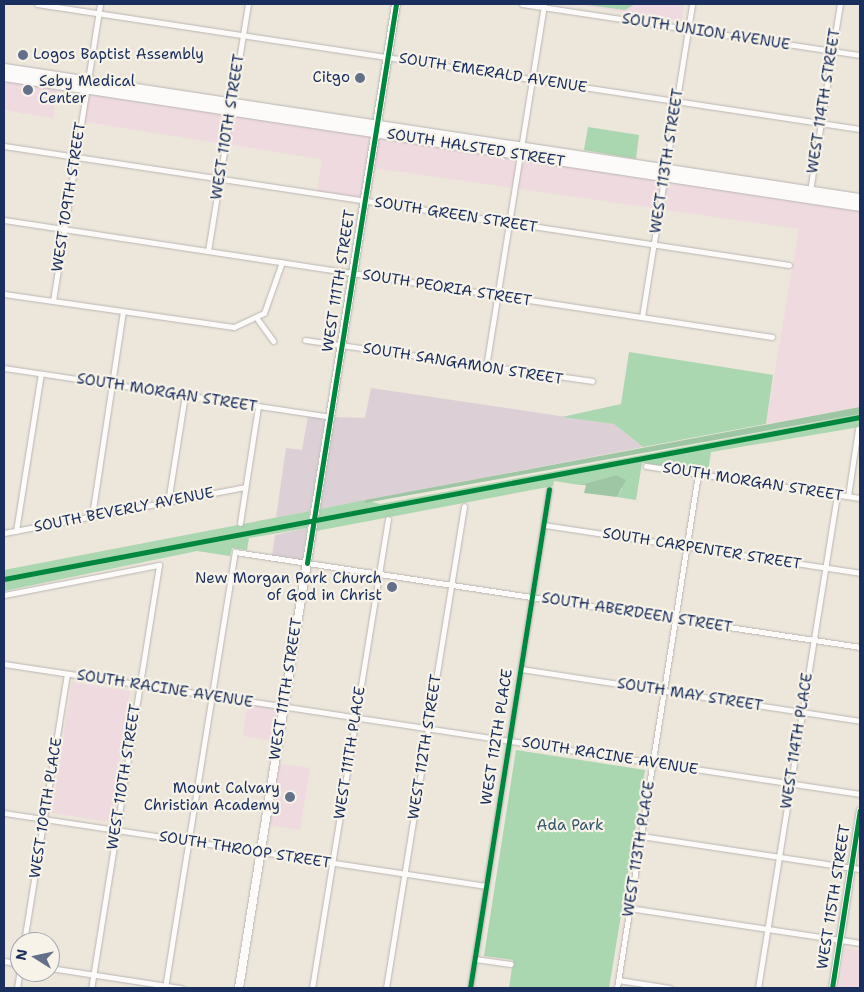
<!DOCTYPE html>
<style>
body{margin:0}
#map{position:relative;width:864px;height:992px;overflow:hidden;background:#ede6db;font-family:"Shantell Sans",sans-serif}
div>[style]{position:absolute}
.built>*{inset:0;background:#efdae0}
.industrial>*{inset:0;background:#dcd0d6}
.green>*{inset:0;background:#aad6b0}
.forest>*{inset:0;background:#9ec6a5}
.roads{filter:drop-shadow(0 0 1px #b8b6b3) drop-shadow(0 0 1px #b8b6b3)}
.minor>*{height:5px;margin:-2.5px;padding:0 2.5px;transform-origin:2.5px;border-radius:2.5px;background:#fcfbfa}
.tertiary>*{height:7px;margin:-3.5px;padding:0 3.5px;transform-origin:3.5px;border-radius:3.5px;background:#fcfbfa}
.secondary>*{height:8px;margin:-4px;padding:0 4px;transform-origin:4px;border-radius:4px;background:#fcfbfa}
.primary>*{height:9px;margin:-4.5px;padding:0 4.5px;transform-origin:4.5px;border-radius:4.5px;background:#fcfbfa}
.cycleway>*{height:5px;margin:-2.5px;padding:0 2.5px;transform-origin:2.5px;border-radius:2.5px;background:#00873e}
.dots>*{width:14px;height:14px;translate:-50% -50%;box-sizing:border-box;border:2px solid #f7f3e8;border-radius:50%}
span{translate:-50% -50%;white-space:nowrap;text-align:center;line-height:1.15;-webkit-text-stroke:4.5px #f7f3e8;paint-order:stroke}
.street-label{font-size:15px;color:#1b2f5e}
.poi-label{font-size:15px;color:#1b2f5e}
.left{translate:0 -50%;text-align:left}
.right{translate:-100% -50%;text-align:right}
.park-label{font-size:15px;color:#31556a}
.frame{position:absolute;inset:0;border:5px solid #1b2f5e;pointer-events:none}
.north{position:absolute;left:10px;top:932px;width:50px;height:50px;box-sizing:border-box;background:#f7f3e8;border:1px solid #9fa5b1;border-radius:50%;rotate:280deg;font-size:14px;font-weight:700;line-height:20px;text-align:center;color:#1b2f5e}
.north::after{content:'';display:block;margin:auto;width:18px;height:22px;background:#646f8a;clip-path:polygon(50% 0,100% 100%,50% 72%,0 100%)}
</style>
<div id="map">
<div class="built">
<div style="clip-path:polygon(572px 4px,684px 4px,682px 21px)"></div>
<div style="clip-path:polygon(4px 80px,57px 88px,53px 118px,4px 110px)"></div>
<div style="clip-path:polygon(89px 93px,370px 135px,360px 200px,317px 193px,322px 159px,85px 122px)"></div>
<div style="clip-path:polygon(379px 137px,860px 210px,860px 407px,766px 424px,799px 229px,374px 168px)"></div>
<div style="clip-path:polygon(72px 682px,130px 691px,110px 822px,52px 813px)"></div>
<div style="clip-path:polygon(248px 701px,279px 706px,273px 741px,243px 736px)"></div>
<div style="clip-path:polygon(279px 764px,310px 768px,300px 830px,269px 825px)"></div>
<div style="clip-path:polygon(845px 948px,860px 950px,860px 988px,839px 988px)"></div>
</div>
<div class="industrial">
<div style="clip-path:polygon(371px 388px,614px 424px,643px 447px,320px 509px,335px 417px,365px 418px)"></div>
<div style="clip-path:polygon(308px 416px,325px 418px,310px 511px,276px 518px,286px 448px,302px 450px)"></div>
<div style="clip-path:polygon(307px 528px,302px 561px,272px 557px,275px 535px)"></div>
</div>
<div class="green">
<div style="clip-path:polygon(581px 4px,635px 4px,625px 10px)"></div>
<div style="clip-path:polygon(588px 127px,639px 135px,636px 159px,584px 150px)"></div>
<div style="clip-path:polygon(629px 352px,773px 375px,766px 424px,643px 447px,614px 424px,562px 417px,621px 404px)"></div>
<div style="clip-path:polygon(860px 414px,860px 427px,711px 452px,708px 472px,642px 463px,636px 500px,617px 497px,622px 489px,616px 475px,580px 485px,554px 481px,553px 486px,316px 531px,320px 509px,365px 500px,380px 504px)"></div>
<div style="clip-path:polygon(310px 511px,307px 528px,249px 538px,247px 550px,232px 548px,230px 556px,197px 551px,4px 591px,4px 570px)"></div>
<div style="clip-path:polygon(516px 750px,645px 770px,609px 988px,509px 988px,513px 960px,484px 956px)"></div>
</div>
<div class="forest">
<div style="clip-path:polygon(860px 407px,860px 414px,365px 503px,365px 500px)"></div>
<div style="clip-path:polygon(616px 475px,626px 480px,617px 497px,584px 493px,586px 485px,580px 485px)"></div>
</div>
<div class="roads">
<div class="minor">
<div style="left:37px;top:4px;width:832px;rotate:8.64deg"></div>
<div style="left:522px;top:4px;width:342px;rotate:8.6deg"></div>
<div style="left:4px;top:146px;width:794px;rotate:8.62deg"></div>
<div style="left:810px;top:191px;width:189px;rotate:-80.9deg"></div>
<div style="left:4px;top:220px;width:777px;rotate:8.66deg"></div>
<div style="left:208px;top:251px;width:250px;rotate:-80.8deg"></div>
<div style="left:4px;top:294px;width:232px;rotate:8.2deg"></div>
<div style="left:234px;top:327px;width:33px;rotate:-25deg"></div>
<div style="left:264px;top:313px;width:54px;rotate:-70.6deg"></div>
<div style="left:53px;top:301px;width:301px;rotate:-81deg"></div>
<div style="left:642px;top:317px;width:317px;rotate:-80.9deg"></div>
<div style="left:258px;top:320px;width:26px;rotate:54deg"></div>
<div style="left:305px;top:340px;width:290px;rotate:8.1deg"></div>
<div style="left:486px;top:367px;width:368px;rotate:-80.9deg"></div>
<div style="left:4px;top:368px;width:330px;rotate:8.5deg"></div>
<div style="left:646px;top:466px;width:216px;rotate:8.5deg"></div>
<div style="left:848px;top:496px;width:68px;rotate:-81.5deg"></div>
<div style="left:168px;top:502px;width:108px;rotate:-81deg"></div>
<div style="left:92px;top:516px;width:206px;rotate:-81.4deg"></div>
<div style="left:240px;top:523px;width:117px;rotate:-81.2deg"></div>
<div style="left:544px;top:525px;width:320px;rotate:8.6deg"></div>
<div style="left:16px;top:531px;width:159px;rotate:-81deg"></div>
<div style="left:4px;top:533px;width:245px;rotate:-10.8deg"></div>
<div style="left:4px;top:595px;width:158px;rotate:-11deg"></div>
<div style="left:159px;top:565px;width:428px;rotate:99.1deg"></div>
<div style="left:4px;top:664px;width:866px;rotate:8.64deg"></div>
<div style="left:521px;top:669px;width:343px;rotate:8.7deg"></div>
<div style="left:4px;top:813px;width:487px;rotate:8.6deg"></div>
<div style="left:641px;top:836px;width:221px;rotate:8.6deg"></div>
<div style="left:629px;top:908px;width:234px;rotate:8.6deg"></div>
<div style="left:24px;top:942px;width:271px;rotate:-80.9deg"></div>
<div style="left:475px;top:959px;width:36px;rotate:8deg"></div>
<div style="left:4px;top:961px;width:16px;rotate:11deg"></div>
<div style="left:50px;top:968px;width:133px;rotate:8.7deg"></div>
<div style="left:618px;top:980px;width:52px;rotate:8.9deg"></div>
<div style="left:17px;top:988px;width:19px;rotate:-81deg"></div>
<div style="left:165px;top:988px;width:442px;rotate:-80.9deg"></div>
<div style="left:235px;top:552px;width:632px;rotate:8.64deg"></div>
<div style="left:312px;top:988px;width:475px;rotate:-80.8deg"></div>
<div style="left:386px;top:988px;width:488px;rotate:-80.8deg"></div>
<div style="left:470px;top:988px;width:505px;rotate:-81deg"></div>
<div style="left:617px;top:988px;width:520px;rotate:-81.04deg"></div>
<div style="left:758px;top:988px;width:499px;rotate:-80.9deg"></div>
</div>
<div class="tertiary">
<div style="left:832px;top:988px;width:180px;rotate:-81.1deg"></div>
</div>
<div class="secondary">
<div style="left:239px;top:988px;width:996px;rotate:-80.93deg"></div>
</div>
<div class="primary">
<div style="left:4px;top:68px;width:866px;rotate:8.64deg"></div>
<div style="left:4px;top:76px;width:866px;rotate:8.64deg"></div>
</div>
</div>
<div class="cycleway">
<div style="left:307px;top:563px;width:566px;rotate:-80.95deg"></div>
<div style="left:4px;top:579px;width:871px;rotate:-10.72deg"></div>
<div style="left:470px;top:988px;width:505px;rotate:-81deg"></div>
<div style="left:832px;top:988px;width:180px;rotate:-81.1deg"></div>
</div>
<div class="dots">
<div style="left:23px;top:55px;background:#646f8a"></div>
<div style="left:360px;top:78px;background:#646f8a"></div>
<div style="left:28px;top:90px;background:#646f8a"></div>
<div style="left:392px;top:587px;background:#646f8a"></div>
<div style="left:290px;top:797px;background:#646f8a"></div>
</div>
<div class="street-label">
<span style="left:706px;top:32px;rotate:9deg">SOUTH UNION AVENUE</span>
<span style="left:493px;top:73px;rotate:9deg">SOUTH EMERALD AVENUE</span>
<span style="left:824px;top:101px;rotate:-81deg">WEST 114TH STREET</span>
<span style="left:228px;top:127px;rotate:-81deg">WEST 110TH STREET</span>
<span style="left:476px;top:148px;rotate:9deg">SOUTH HALSTED STREET</span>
<span style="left:667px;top:161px;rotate:-81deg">WEST 113TH STREET</span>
<span style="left:69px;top:197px;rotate:-81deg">WEST 109TH STREET</span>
<span style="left:456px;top:215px;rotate:9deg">SOUTH GREEN STREET</span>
<span style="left:339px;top:281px;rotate:-81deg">WEST 111TH STREET</span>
<span style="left:447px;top:288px;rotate:9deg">SOUTH PEORIA STREET</span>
<span style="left:463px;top:364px;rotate:9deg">SOUTH SANGAMON STREET</span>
<span style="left:167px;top:393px;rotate:9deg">SOUTH MORGAN STREET</span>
<span style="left:753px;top:482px;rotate:9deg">SOUTH MORGAN STREET</span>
<span style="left:124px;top:510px;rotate:-11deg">SOUTH BEVERLY AVENUE</span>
<span style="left:702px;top:549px;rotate:9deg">SOUTH CARPENTER STREET</span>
<span style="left:637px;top:613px;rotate:9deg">SOUTH ABERDEEN STREET</span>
<span style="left:165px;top:689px;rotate:9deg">SOUTH RACINE AVENUE</span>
<span style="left:286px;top:689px;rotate:-81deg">WEST 111TH STREET</span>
<span style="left:690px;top:695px;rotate:9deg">SOUTH MAY STREET</span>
<span style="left:497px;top:737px;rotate:-81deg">WEST 112TH PLACE</span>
<span style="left:797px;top:741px;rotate:-81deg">WEST 114TH PLACE</span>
<span style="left:425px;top:747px;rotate:-81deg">WEST 112TH STREET</span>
<span style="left:350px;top:753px;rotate:-81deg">WEST 111TH PLACE</span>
<span style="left:610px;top:756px;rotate:9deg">SOUTH RACINE AVENUE</span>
<span style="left:124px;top:777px;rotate:-81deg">WEST 110TH STREET</span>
<span style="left:46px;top:808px;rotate:-81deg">WEST 109TH PLACE</span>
<span style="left:639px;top:849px;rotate:-81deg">WEST 113TH PLACE</span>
<span style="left:245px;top:850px;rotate:9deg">SOUTH THROOP STREET</span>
<span style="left:834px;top:897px;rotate:-81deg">WEST 115TH STREET</span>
</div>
<div class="poi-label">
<span class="left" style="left:33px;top:55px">Logos Baptist Assembly</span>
<span class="right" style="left:350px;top:78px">Citgo</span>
<span class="left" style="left:39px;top:90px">Seby Medical<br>Center</span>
<span class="right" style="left:382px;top:587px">New Morgan Park Church<br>of God in Christ</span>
<span class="right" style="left:280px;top:797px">Mount Calvary<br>Christian Academy</span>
</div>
<div class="park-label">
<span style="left:570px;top:826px">Ada Park</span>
</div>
<div class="frame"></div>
<div class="north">N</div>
</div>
